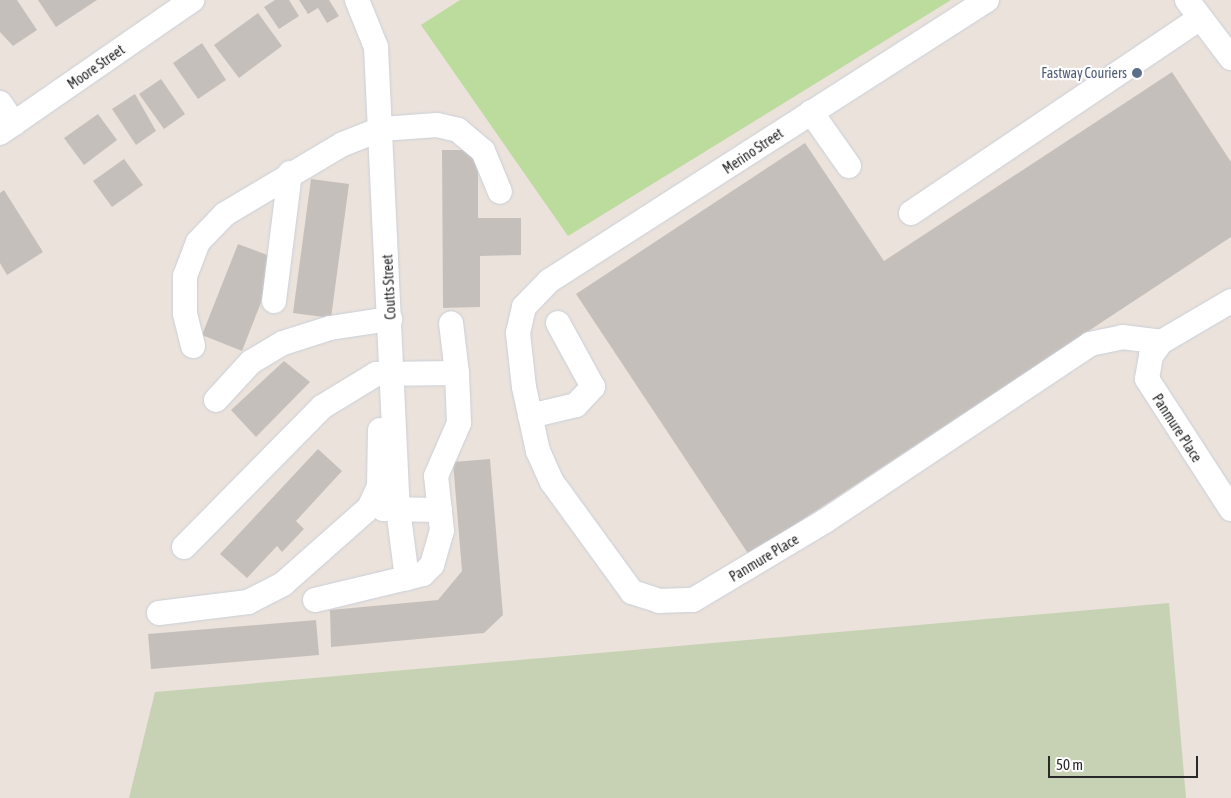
<!DOCTYPE html>
<style>
body{margin:0}
#map{position:relative;width:1231px;height:798px;overflow:hidden;background:#eae2db;font-family:"Asap Condensed",sans-serif}
div>[style]{position:absolute}
.green>*{inset:0;background:#bbdc9c}
.cemetery>*{inset:0;background:#c7d2b4}
.building>*{inset:0;background:#c5bfbb}
.roads{filter:drop-shadow(0 0 1px #cacfd9) drop-shadow(0 0 1px #cacfd9)}
.minor>*{height:24px;margin:-12px;padding:0 12px;transform-origin:12px;border-radius:12px;background:#fff}
.dots>*{width:14px;height:14px;translate:-50% -50%;box-sizing:border-box;border:2px solid #fff;border-radius:50%}
span{translate:-50% -50%;white-space:nowrap;text-align:center;line-height:1.15;-webkit-text-stroke:4.5px #fff;paint-order:stroke}
.street-label{font-size:14px;color:#292929}
.service-label{font-size:14px;color:#4e5e75}
.right{translate:-100% -50%;text-align:right}
.scale{position:absolute;left:1048px;top:756px;width:150px;height:22px;box-sizing:border-box;border:2px solid #292929;border-top:0;padding-left:6px;font-size:15px;line-height:18px;white-space:nowrap;color:#292929;-webkit-text-stroke:4px #fff;paint-order:stroke}
</style>
<div id="map">
<div class="green">
<div style="clip-path:polygon(460px 0,951px 0,568px 236px,421px 25px)"></div>
</div>
<div class="cemetery">
<div style="clip-path:polygon(1169px 603px,1186px 798px,129px 798px,155px 692px)"></div>
</div>
<div class="building">
<div style="clip-path:polygon(0 0,17px 0,37px 30px,13px 46px,0 32px)"></div>
<div style="clip-path:polygon(38px 0,97px 0,56px 27px)"></div>
<div style="clip-path:polygon(275px 0,289px 0,299px 16px,279px 29px,264px 7px)"></div>
<div style="clip-path:polygon(299px 0,329px 0,339px 16px,327px 23px,318px 8px,308px 14px)"></div>
<div style="clip-path:polygon(258px 13px,282px 46px,239px 78px,214px 45px)"></div>
<div style="clip-path:polygon(202px 43px,226px 80px,198px 99px,173px 63px)"></div>
<div style="clip-path:polygon(1172px 72px,1231px 162px,1231px 237px,749px 555px,576px 294px,805px 143px,884px 261px)"></div>
<div style="clip-path:polygon(161px 79px,185px 114px,164px 129px,139px 94px)"></div>
<div style="clip-path:polygon(135px 94px,156px 131px,136px 145px,112px 109px)"></div>
<div style="clip-path:polygon(98px 114px,117px 140px,84px 165px,64px 138px)"></div>
<div style="clip-path:polygon(442px 150px,478px 150px,478px 218px,521px 218px,521px 255px,480px 256px,480px 307px,443px 308px)"></div>
<div style="clip-path:polygon(124px 159px,143px 185px,112px 207px,93px 181px)"></div>
<div style="clip-path:polygon(311px 179px,349px 184px,331px 318px,293px 313px)"></div>
<div style="clip-path:polygon(4px 190px,43px 252px,7px 275px,0 263px,0 193px)"></div>
<div style="clip-path:polygon(238px 244px,278px 259px,242px 351px,202px 335px)"></div>
<div style="clip-path:polygon(284px 361px,310px 382px,256px 437px,231px 410px)"></div>
<div style="clip-path:polygon(318px 449px,342px 471px,296px 521px,304px 529px,282px 552px,277px 546px,247px 578px,220px 554px)"></div>
<div style="clip-path:polygon(490px 459px,503px 615px,484px 633px,331px 647px,330px 610px,438px 600px,462px 571px,453px 462px)"></div>
<div style="clip-path:polygon(316px 620px,319px 655px,151px 669px,148px 634px)"></div>
</div>
<div class="roads">
<div class="minor">
<div style="left:357px;top:0;width:51px;rotate:68deg"></div>
<div style="left:376px;top:47px;width:463px;rotate:87.3deg"></div>
<div style="left:398px;top:509px;width:70px;rotate:82.6deg"></div>
<div style="left:987px;top:0;width:520px;rotate:147.32deg"></div>
<div style="left:549px;top:281px;width:36px;rotate:134deg"></div>
<div style="left:524px;top:307px;width:27px;rotate:103deg"></div>
<div style="left:518px;top:333px;width:54px;rotate:83.7deg"></div>
<div style="left:524px;top:387px;width:66px;rotate:77.7deg"></div>
<div style="left:538px;top:451px;width:34px;rotate:66deg"></div>
<div style="left:552px;top:482px;width:136px;rotate:54deg"></div>
<div style="left:632px;top:592px;width:28px;rotate:18deg"></div>
<div style="left:659px;top:601px;width:34px;rotate:-2deg"></div>
<div style="left:693px;top:600px;width:154px;rotate:-30.9deg"></div>
<div style="left:825px;top:521px;width:319px;rotate:-33.7deg"></div>
<div style="left:1090px;top:344px;width:33px;rotate:-12deg"></div>
<div style="left:1122px;top:337px;width:39px;rotate:7deg"></div>
<div style="left:1187px;top:0;width:73px;rotate:52.8deg"></div>
<div style="left:0;top:103px;width:25px;rotate:56deg"></div>
<div style="left:811px;top:112px;width:66px;rotate:54.9deg"></div>
<div style="left:0;top:133px;width:234px;rotate:-34.7deg"></div>
<div style="left:911px;top:213px;width:347px;rotate:-34deg"></div>
<div style="left:274px;top:301px;width:129px;rotate:-82.9deg"></div>
<div style="left:1231px;top:301px;width:81px;rotate:149.6deg"></div>
<div style="left:1161px;top:342px;width:17px;rotate:126deg"></div>
<div style="left:1151px;top:356px;width:23px;rotate:100deg"></div>
<div style="left:1147px;top:379px;width:155px;rotate:57.1deg"></div>
<div style="left:193px;top:346px;width:34px;rotate:-104deg"></div>
<div style="left:185px;top:313px;width:37px;rotate:-90deg"></div>
<div style="left:185px;top:276px;width:36px;rotate:-69deg"></div>
<div style="left:198px;top:242px;width:39px;rotate:-46deg"></div>
<div style="left:225px;top:214px;width:137px;rotate:-30.7deg"></div>
<div style="left:343px;top:144px;width:41px;rotate:-21.5deg"></div>
<div style="left:381px;top:129px;width:56px;rotate:-4.1deg"></div>
<div style="left:437px;top:125px;width:22px;rotate:13deg"></div>
<div style="left:458px;top:130px;width:33px;rotate:40deg"></div>
<div style="left:483px;top:151px;width:44px;rotate:67.5deg"></div>
<div style="left:216px;top:400px;width:52px;rotate:-47.4deg"></div>
<div style="left:251px;top:362px;width:37px;rotate:-31deg"></div>
<div style="left:283px;top:343px;width:49px;rotate:-17.7deg"></div>
<div style="left:330px;top:328px;width:61px;rotate:-8.5deg"></div>
<div style="left:530px;top:416px;width:47px;rotate:-13.4deg"></div>
<div style="left:576px;top:405px;width:25px;rotate:-47deg"></div>
<div style="left:593px;top:387px;width:73px;rotate:-118.7deg"></div>
<div style="left:383px;top:509px;width:57px;rotate:1deg"></div>
<div style="left:184px;top:547px;width:197px;rotate:-45.4deg"></div>
<div style="left:322px;top:407px;width:63px;rotate:-31.4deg"></div>
<div style="left:376px;top:374px;width:81px;rotate:-0.7deg"></div>
<div style="left:457px;top:373px;width:50px;rotate:-96.8deg"></div>
<div style="left:315px;top:600px;width:111px;rotate:-13.5deg"></div>
<div style="left:423px;top:574px;width:13px;rotate:-45deg"></div>
<div style="left:432px;top:565px;width:35px;rotate:-74deg"></div>
<div style="left:442px;top:531px;width:55px;rotate:-96.2deg"></div>
<div style="left:436px;top:476px;width:58px;rotate:-66.5deg"></div>
<div style="left:459px;top:423px;width:50px;rotate:-92.3deg"></div>
<div style="left:159px;top:613px;width:90px;rotate:-7deg"></div>
<div style="left:248px;top:602px;width:39px;rotate:-27deg"></div>
<div style="left:283px;top:584px;width:115px;rotate:-41.5deg"></div>
<div style="left:369px;top:508px;width:23px;rotate:-65deg"></div>
<div style="left:379px;top:487px;width:57px;rotate:-89deg"></div>
</div>
</div>
<div class="dots">
<div style="left:1137px;top:73px;background:#5c6f8a"></div>
</div>
<div class="street-label">
<span style="left:96px;top:67px;rotate:-35deg">Moore Street</span>
<span style="left:753px;top:151px;rotate:-34deg">Merino Street</span>
<span style="left:389px;top:287px;rotate:-93deg">Coutts Street</span>
<span style="left:1177px;top:428px;rotate:57deg">Panmure Place</span>
<span style="left:764px;top:558px;rotate:-31deg">Panmure Place</span>
</div>
<div class="service-label">
<span class="right" style="left:1127px;top:73px">Fastway Couriers</span>
</div>
<div class="scale">50 m</div>
</div>
